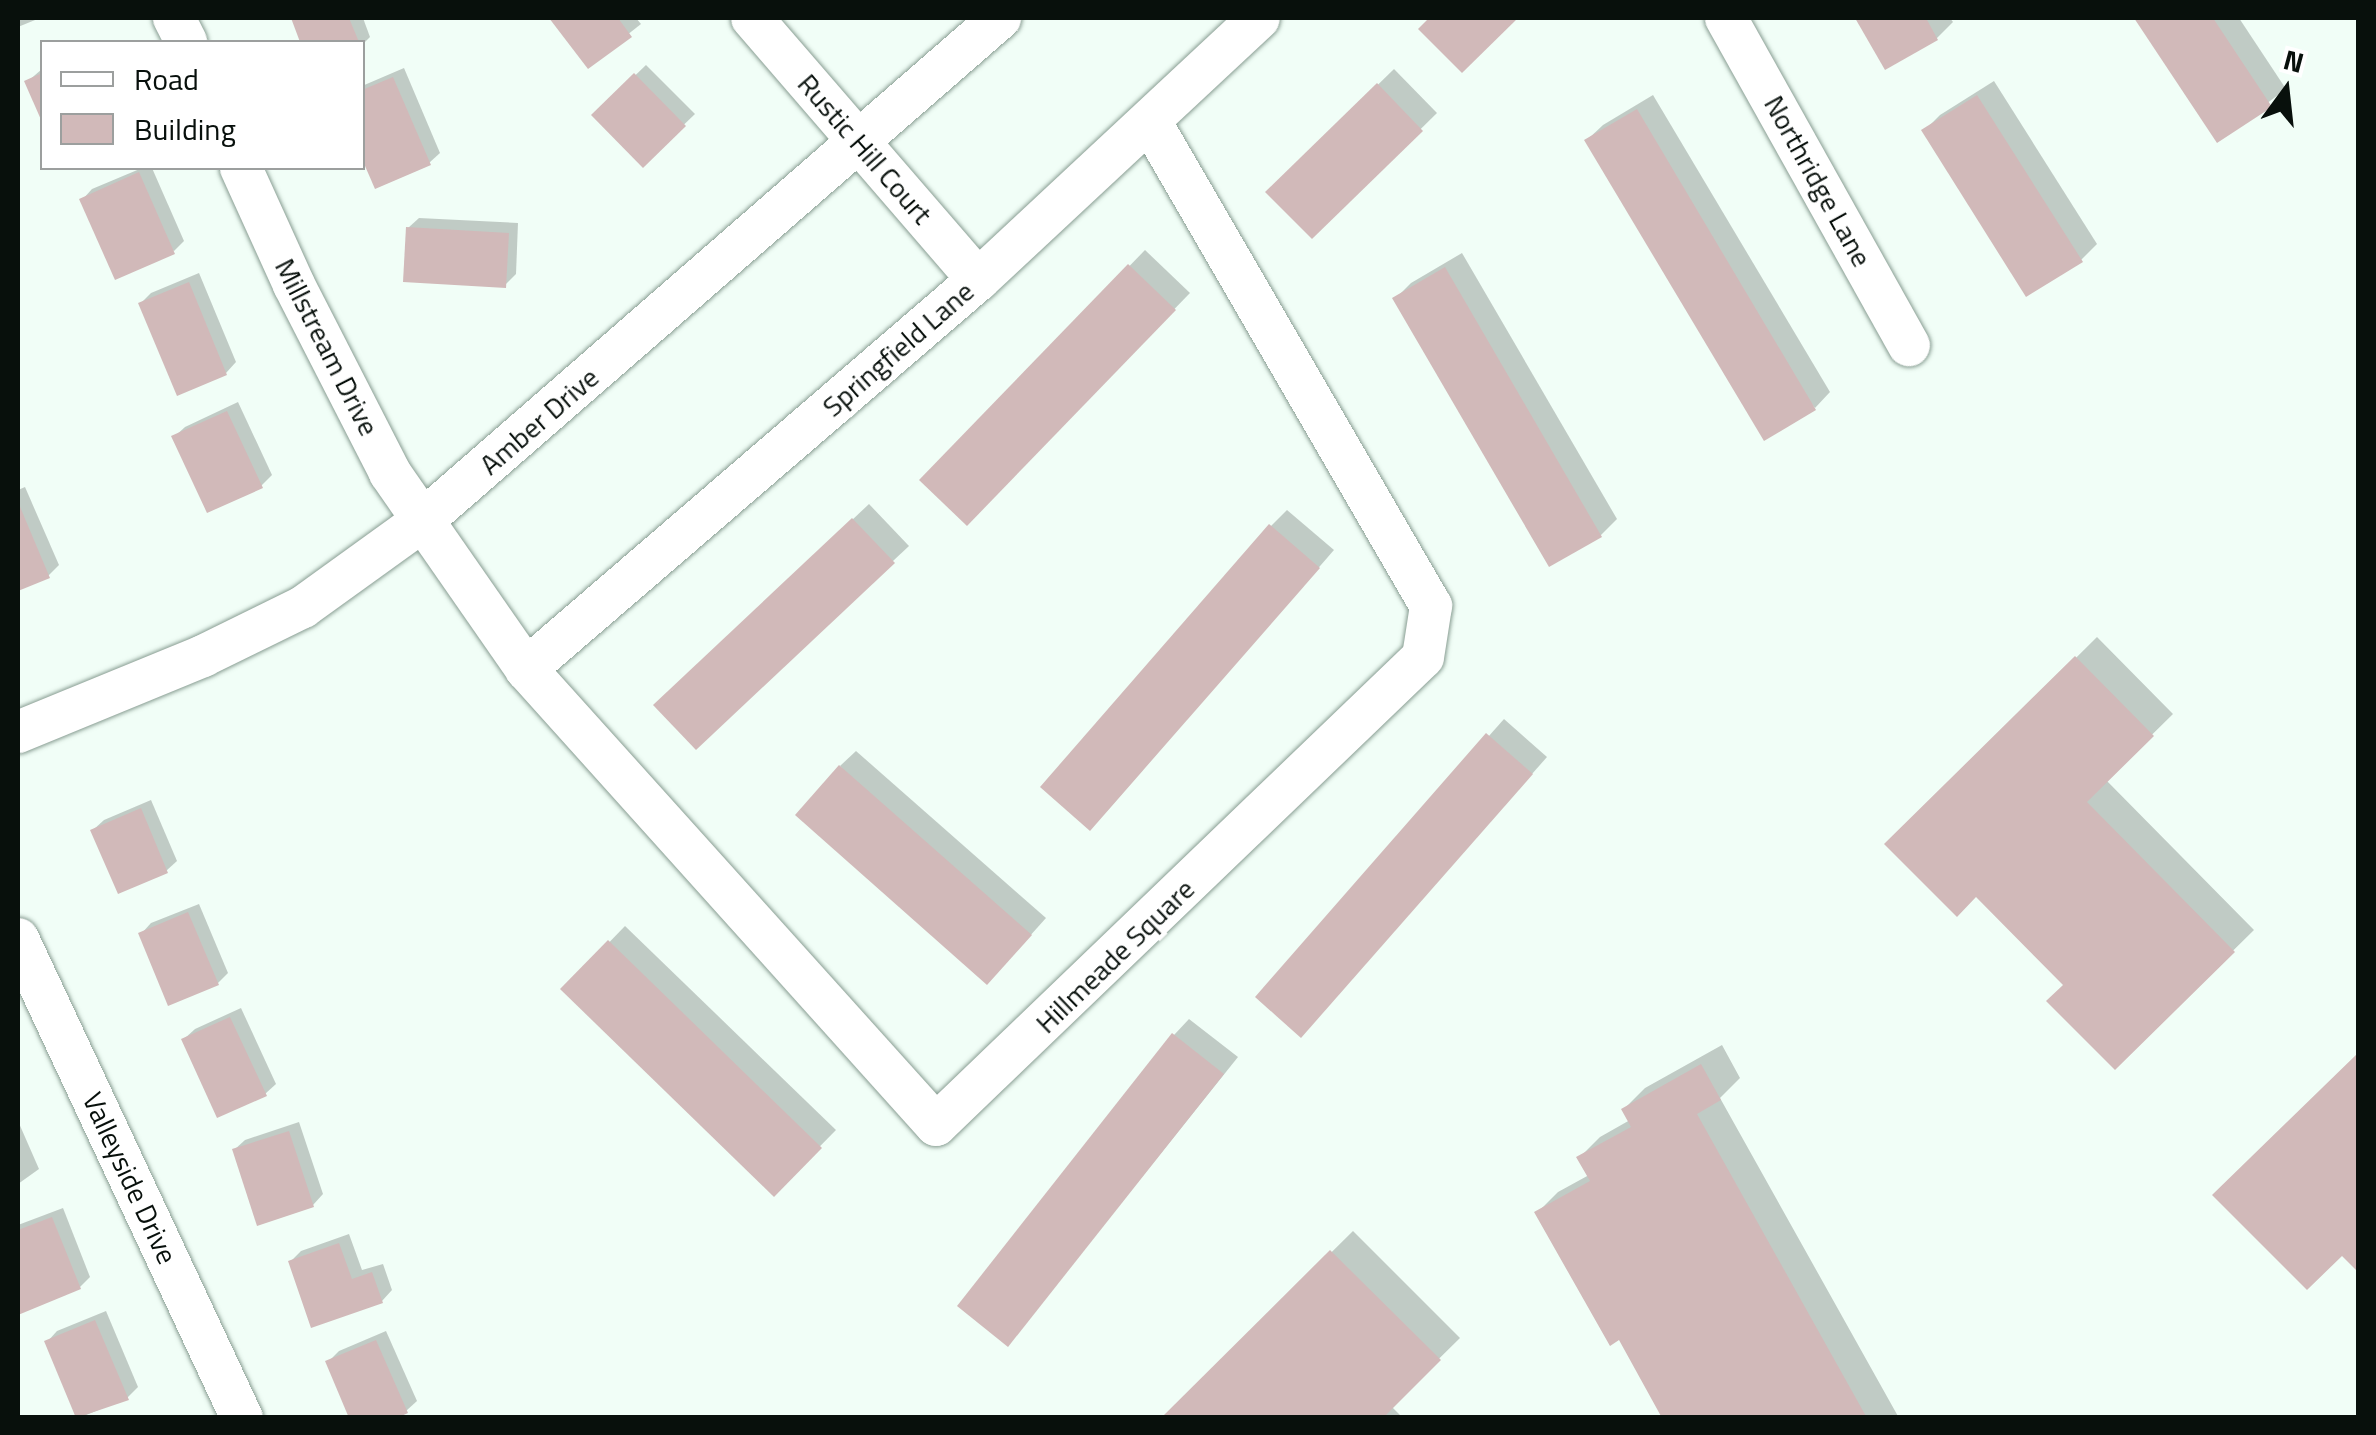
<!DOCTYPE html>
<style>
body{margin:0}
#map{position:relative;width:2376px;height:1435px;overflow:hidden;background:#f1fef7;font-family:"Titillium Web",sans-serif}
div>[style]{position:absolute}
.shadow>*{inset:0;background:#0003}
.building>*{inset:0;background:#d1b9b9}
.roads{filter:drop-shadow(0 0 2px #889d92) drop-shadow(0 0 2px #889d92)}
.minor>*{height:42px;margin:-21px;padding:0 21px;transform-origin:21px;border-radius:21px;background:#fff}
span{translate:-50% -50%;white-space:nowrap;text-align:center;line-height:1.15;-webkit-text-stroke:9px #fff;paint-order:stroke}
.street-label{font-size:28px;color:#08100c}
.frame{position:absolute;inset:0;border:20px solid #08100c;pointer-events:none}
.legend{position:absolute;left:40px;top:40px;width:325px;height:130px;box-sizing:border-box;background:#fff;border:2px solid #9c9f9e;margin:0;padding:12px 18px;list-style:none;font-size:30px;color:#08100c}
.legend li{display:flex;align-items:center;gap:20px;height:50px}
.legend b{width:50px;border:2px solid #9c9f9e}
.north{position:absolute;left:2236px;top:40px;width:100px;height:100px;-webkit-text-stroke:8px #fff;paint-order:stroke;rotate:15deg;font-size:28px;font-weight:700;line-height:40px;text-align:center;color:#08100c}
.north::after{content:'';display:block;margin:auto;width:35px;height:45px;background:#08100c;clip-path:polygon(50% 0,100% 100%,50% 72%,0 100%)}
</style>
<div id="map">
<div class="shadow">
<div style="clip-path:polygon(18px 18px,40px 18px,18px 27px)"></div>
<div style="clip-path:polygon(293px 18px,363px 18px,370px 37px,362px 45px,303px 42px)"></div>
<div style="clip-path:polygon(552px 18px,636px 18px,641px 24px,588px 66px)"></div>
<div style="clip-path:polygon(1858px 18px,1950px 18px,1953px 22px,1937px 38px,1886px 66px)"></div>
<div style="clip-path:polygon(2137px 18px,2239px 18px,2286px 89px,2218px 140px)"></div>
<div style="clip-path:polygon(646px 65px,695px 114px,643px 164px,594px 115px)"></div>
<div style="clip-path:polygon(404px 68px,440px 153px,429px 163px,362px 153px,362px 86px)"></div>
<div style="clip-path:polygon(42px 69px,42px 116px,27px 82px)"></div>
<div style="clip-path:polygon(1394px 69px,1437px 113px,1312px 236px,1268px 192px)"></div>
<div style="clip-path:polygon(1994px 81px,2097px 244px,2081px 260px,1924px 131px,1940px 115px)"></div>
<div style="clip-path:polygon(1653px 95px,1830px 392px,1815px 408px,1587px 140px,1603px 125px)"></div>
<div style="clip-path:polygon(142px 168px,152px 168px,184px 241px,174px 251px,82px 200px,92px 189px)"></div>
<div style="clip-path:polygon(419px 218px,518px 223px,516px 274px,505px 285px,408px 228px)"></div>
<div style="clip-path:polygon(1145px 250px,1190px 293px,967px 523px,922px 480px)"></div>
<div style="clip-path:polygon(1462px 253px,1617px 519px,1601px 535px,1550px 564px,1396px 298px,1411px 283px)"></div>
<div style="clip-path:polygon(199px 273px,236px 362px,226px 373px,141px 303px,151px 293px)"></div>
<div style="clip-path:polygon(238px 402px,272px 475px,261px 486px,174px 437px,185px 427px)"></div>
<div style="clip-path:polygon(25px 487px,59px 565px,49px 575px,18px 589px,18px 490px)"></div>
<div style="clip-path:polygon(869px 504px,909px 546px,893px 561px,673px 689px)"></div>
<div style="clip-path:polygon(1287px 510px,1334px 550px,1106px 812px,1271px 526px)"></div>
<div style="clip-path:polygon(2097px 637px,2173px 714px,2106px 780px,2254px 930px,2115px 1067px,2066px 984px,1976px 894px,1888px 844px)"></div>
<div style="clip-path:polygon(1504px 719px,1547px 757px,1317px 1018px,1258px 996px)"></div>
<div style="clip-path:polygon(856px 751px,1046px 918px,1003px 966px,840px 766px)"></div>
<div style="clip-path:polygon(151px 800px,177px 861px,166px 871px,93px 830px,104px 820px)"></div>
<div style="clip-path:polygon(199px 904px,228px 973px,218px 983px,141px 934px,151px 923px)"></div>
<div style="clip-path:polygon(625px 926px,836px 1130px,774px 1193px,564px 989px)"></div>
<div style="clip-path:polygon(241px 1008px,276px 1084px,265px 1094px,184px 1039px,195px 1029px)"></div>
<div style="clip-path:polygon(1189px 1019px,1238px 1057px,1008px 1344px,1174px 1035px)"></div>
<div style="clip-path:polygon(1722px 1045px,1740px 1078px,1720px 1098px,1899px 1418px,1665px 1418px,1620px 1337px,1537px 1213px,1558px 1192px,1589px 1175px,1579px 1158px,1600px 1137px,1630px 1120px,1624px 1109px,1645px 1088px)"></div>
<div style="clip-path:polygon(2358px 1056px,2358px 1269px,2342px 1252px,2215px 1195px)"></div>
<div style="clip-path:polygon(18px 1121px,39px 1169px,18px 1184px)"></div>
<div style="clip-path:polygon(299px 1122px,323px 1194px,313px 1205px,234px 1150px,245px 1140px)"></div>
<div style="clip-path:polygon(63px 1208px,90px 1277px,80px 1287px,18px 1312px,18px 1225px)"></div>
<div style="clip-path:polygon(1353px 1231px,1460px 1338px,1391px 1406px,1403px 1418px,1164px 1418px)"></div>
<div style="clip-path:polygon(349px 1234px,362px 1270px,383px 1264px,392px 1290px,382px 1301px,291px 1261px,301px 1251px)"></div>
<div style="clip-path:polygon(106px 1311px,138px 1387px,127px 1398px,79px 1418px,47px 1342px,57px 1331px)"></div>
<div style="clip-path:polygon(386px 1331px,417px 1401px,406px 1411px,328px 1362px,339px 1351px)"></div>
</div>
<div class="building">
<div style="clip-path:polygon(291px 18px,349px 18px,359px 42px,300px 42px)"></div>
<div style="clip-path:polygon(549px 18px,618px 18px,632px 37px,588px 69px)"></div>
<div style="clip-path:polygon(1429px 18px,1518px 18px,1462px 73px,1418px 29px)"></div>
<div style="clip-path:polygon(1855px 18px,1926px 18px,1938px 40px,1885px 70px)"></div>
<div style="clip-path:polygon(2134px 18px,2213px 18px,2272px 107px,2217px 143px)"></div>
<div style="clip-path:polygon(42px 73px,42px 122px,24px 81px)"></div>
<div style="clip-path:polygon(634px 73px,686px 126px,643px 168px,591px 115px)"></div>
<div style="clip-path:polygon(393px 77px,431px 165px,375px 189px,362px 159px,362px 90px)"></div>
<div style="clip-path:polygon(1377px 83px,1423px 131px,1312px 239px,1265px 192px)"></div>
<div style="clip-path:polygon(1977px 95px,2083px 262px,2026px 297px,1921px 130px)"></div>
<div style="clip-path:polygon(1637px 109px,1816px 410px,1764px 441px,1584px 140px)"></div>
<div style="clip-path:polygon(139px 172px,175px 254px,115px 280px,79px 199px)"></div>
<div style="clip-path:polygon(406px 227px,509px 233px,506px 288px,403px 282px)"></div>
<div style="clip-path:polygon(1128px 264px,1176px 310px,967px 526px,919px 480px)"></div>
<div style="clip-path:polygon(1445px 267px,1602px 537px,1549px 567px,1392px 298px)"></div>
<div style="clip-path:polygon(189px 282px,227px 375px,177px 396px,138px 303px)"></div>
<div style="clip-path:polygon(227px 411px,263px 488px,207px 513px,171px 436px)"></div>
<div style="clip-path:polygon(18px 502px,50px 578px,18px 591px)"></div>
<div style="clip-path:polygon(852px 518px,895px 563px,696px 750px,653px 705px)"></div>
<div style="clip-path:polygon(1269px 524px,1320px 568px,1090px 831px,1040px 787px)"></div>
<div style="clip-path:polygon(2075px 656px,2154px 736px,2087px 802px,2235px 952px,2115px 1070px,2046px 1001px,2063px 985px,1976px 897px,1957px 917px,1884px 844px)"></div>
<div style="clip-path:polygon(1486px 733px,1533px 774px,1301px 1038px,1255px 997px)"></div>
<div style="clip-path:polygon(839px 765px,1032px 935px,987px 985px,795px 815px)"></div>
<div style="clip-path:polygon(141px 808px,168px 873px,118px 894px,90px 830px)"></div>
<div style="clip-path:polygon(188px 912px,219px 985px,168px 1006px,138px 933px)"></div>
<div style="clip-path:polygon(608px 940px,822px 1148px,774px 1197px,560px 989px)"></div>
<div style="clip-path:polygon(230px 1017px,267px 1096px,217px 1118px,181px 1039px)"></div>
<div style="clip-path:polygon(1172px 1033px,1224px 1074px,1008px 1347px,957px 1306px)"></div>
<div style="clip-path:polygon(2358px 1053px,2358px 1272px,2342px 1256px,2307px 1290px,2212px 1195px)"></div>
<div style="clip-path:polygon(1701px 1064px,1721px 1100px,1697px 1114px,1867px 1418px,1662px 1418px,1619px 1340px,1610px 1346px,1534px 1212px,1590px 1181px,1576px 1157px,1631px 1127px,1621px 1109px)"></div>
<div style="clip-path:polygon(289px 1131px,314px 1207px,257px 1226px,232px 1149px)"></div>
<div style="clip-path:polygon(52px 1217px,81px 1289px,18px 1315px,18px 1230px)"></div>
<div style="clip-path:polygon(339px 1243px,352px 1279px,372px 1272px,383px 1303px,311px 1328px,288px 1261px)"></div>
<div style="clip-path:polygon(1330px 1250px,1441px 1360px,1383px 1418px,1161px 1418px)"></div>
<div style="clip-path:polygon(95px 1320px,129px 1400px,76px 1418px,44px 1341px)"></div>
<div style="clip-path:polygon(376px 1340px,408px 1413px,397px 1418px,349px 1418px,325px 1361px)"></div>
</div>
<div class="roads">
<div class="minor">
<div style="left:174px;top:18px;width:27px;rotate:63deg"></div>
<div style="left:752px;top:18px;width:346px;rotate:49.2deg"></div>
<div style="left:1726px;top:18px;width:375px;rotate:60.8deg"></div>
<div style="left:241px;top:168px;width:128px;rotate:65.6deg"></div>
<div style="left:294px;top:285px;width:211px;rotate:62.9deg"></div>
<div style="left:390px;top:473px;width:239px;rotate:55.2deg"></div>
<div style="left:526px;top:669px;width:613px;rotate:48.04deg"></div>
<div style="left:936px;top:1125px;width:675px;rotate:-43.86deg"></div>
<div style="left:1423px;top:657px;width:52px;rotate:-81.1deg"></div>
<div style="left:1431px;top:606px;width:558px;rotate:-120.1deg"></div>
<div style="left:526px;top:669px;width:596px;rotate:-40.72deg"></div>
<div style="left:978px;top:280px;width:384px;rotate:-43deg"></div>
<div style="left:18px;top:732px;width:200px;rotate:-22.3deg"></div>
<div style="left:203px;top:656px;width:111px;rotate:-26.1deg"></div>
<div style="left:303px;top:607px;width:145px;rotate:-35.8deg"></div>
<div style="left:421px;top:522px;width:768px;rotate:-41.04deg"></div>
<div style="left:18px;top:939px;width:529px;rotate:64.94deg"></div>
</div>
</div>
<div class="street-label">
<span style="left:865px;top:149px;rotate:49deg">Rustic Hill Court</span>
<span style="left:1818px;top:181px;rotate:61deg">Northridge Lane</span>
<span style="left:327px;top:347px;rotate:63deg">Millstream Drive</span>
<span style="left:898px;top:349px;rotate:-41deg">Springfield Lane</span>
<span style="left:539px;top:421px;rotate:-41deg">Amber Drive</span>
<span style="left:1115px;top:956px;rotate:-44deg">Hillmeade Square</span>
<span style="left:130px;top:1178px;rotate:65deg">Valleyside Drive</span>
</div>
<div class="frame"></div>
<ul class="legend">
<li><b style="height:12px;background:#fff"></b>Road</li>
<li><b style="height:28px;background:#d1b9b9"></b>Building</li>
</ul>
<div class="north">N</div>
</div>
